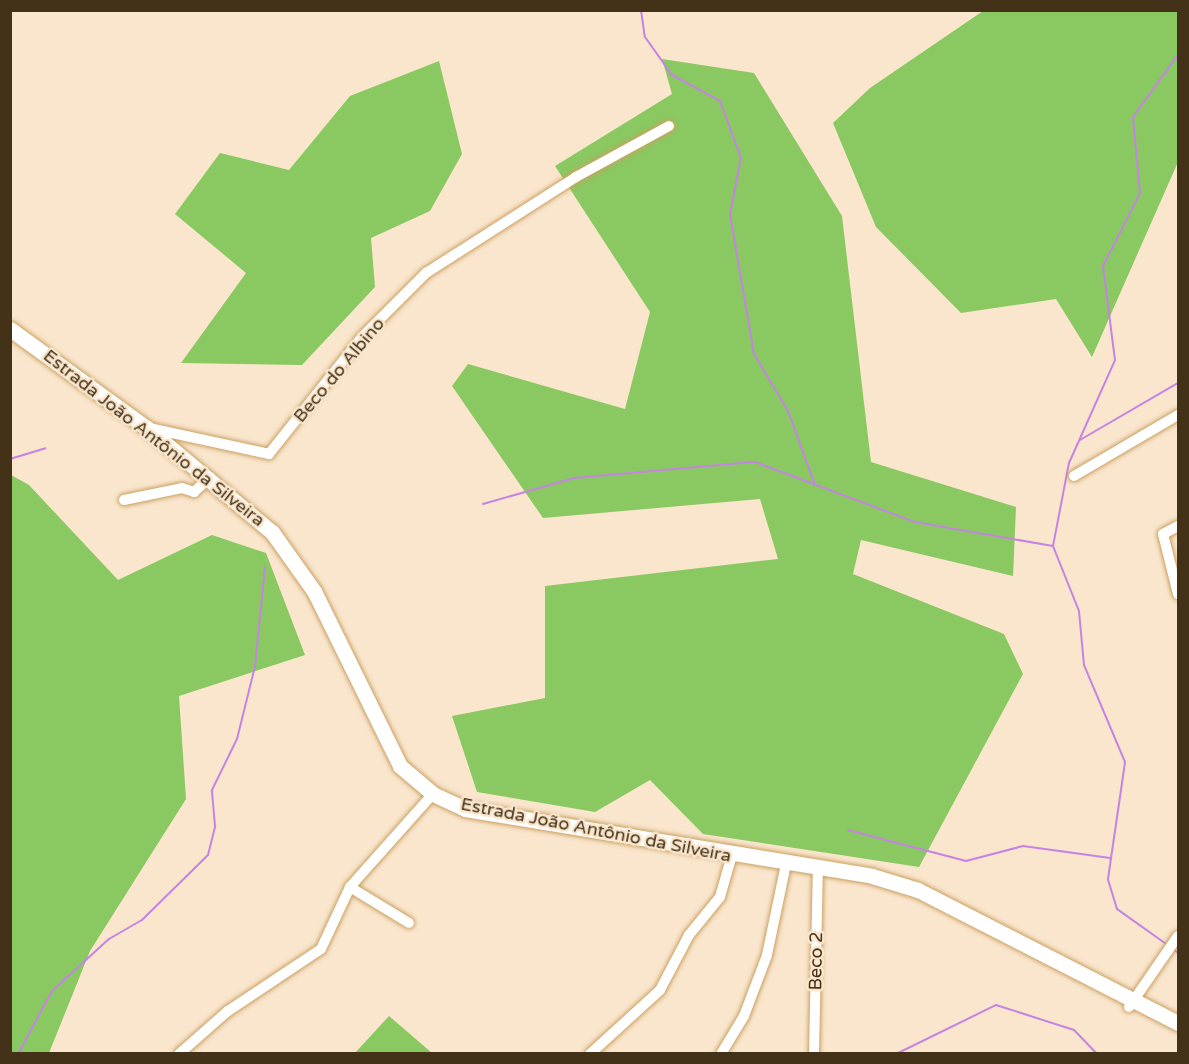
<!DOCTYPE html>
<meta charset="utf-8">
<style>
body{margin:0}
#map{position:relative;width:1189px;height:1064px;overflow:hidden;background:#f9e6cd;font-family:"Varela Round",sans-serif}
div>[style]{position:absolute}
.forest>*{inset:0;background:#8ac861}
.stream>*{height:2px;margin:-1px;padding:0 1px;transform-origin:1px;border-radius:1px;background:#c584e3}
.roads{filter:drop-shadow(0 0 2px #cca062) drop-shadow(0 0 2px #cca062)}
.street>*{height:10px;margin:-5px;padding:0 5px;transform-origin:5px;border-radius:5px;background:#fff}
.secondary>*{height:15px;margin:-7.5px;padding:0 7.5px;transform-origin:7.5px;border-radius:7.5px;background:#fff}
span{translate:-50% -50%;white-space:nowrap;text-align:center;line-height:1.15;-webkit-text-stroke:5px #f9e6cd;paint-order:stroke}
.street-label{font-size:18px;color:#443218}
.frame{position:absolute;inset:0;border:12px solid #443218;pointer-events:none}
</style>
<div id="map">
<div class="forest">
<div style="clip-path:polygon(983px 11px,1178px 11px,1178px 162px,1092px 357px,1056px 299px,961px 313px,876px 227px,833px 123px,870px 88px)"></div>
<div style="clip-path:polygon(662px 59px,754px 73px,842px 216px,871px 462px,1016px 507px,1013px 576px,861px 540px,853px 574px,1004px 634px,1023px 674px,919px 867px,703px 834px,650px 780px,595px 812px,477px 792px,452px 716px,545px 698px,545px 586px,778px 559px,760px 499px,543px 518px,452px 386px,468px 364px,625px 409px,650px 312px,555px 166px,672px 94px)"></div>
<div style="clip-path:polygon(439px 61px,462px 154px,430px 211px,371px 238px,375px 287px,302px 365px,181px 363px,246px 273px,175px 214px,220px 153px,289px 170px,350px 96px)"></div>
<div style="clip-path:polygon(11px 475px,29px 485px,118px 580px,212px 535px,266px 553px,305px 655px,179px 696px,186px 799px,90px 951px,49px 1053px,11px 1053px)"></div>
<div style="clip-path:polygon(389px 1016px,432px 1053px,355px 1053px)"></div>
</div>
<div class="stream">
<div style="left:641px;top:10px;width:27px;rotate:82deg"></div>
<div style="left:645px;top:37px;width:47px;rotate:54.6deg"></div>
<div style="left:672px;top:75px;width:55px;rotate:28.4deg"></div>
<div style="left:720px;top:101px;width:61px;rotate:69.8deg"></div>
<div style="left:741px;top:158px;width:57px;rotate:101.1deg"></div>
<div style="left:730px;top:214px;width:142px;rotate:80.3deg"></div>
<div style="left:754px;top:354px;width:66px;rotate:59.2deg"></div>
<div style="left:788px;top:411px;width:76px;rotate:69.9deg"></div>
<div style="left:1080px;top:440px;width:113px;rotate:-30.2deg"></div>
<div style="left:10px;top:459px;width:37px;rotate:-17deg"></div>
<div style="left:483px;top:504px;width:95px;rotate:-15.9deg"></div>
<div style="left:574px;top:478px;width:182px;rotate:-5.1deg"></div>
<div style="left:755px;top:462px;width:171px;rotate:20.6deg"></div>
<div style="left:915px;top:522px;width:140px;rotate:9.9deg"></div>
<div style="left:848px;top:830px;width:122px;rotate:14.7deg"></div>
<div style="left:966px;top:861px;width:59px;rotate:-14.7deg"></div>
<div style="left:1023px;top:846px;width:88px;rotate:7.9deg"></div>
<div style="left:1169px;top:946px;width:64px;rotate:-144.6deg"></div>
<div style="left:1117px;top:909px;width:31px;rotate:-107deg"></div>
<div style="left:1108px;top:879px;width:118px;rotate:-81.7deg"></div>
<div style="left:1125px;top:762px;width:105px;rotate:-112.9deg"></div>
<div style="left:1084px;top:665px;width:54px;rotate:-95.3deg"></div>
<div style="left:1079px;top:611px;width:70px;rotate:-111.8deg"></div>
<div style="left:1053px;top:546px;width:85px;rotate:-79.1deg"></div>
<div style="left:1069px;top:463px;width:113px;rotate:-65.9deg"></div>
<div style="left:1115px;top:360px;width:95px;rotate:-97.3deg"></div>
<div style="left:1103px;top:266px;width:82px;rotate:-63.1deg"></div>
<div style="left:1140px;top:193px;width:76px;rotate:-95.3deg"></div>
<div style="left:1133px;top:117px;width:77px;rotate:-54deg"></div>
<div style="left:1173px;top:949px;width:6px;rotate:39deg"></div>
<div style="left:18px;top:1054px;width:72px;rotate:-61.6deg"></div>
<div style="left:52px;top:991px;width:77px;rotate:-42.4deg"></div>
<div style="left:109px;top:939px;width:38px;rotate:-30deg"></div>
<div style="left:142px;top:920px;width:93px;rotate:-44.6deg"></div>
<div style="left:208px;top:855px;width:30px;rotate:-76deg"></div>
<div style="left:215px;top:826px;width:36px;rotate:-95deg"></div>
<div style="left:212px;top:790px;width:57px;rotate:-63.9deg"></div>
<div style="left:237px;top:739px;width:75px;rotate:-76.1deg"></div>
<div style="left:255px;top:666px;width:99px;rotate:-84.2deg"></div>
<div style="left:896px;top:1054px;width:111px;rotate:-26.1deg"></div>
<div style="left:996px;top:1005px;width:82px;rotate:17.8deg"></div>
<div style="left:1074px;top:1030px;width:33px;rotate:46deg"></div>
</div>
<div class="roads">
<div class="street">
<div style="left:149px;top:428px;width:123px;rotate:12.2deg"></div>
<div style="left:269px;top:454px;width:149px;rotate:-51.5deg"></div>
<div style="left:362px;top:337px;width:91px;rotate:-45deg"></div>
<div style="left:426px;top:273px;width:178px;rotate:-32.6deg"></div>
<div style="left:576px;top:177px;width:106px;rotate:-28.7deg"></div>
<div style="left:1074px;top:476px;width:121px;rotate:-30.4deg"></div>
<div style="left:124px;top:500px;width:59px;rotate:-11.7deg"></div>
<div style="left:182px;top:488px;width:13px;rotate:18deg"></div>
<div style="left:194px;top:492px;width:22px;rotate:-43deg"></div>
<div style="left:1178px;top:526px;width:17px;rotate:152deg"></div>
<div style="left:1163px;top:534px;width:62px;rotate:76deg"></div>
<div style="left:350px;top:887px;width:69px;rotate:31.4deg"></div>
<div style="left:1129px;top:1007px;width:86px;rotate:-55.4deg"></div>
<div style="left:179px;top:1054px;width:65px;rotate:-41.3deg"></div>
<div style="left:228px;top:1011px;width:112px;rotate:-33.7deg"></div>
<div style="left:321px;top:949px;width:68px;rotate:-64.9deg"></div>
<div style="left:350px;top:887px;width:125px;rotate:-48.3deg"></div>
<div style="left:590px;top:1054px;width:95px;rotate:-42.4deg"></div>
<div style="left:660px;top:990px;width:62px;rotate:-62.2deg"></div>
<div style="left:689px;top:935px;width:49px;rotate:-50.8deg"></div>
<div style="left:720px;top:897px;width:44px;rotate:-74.1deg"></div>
<div style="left:721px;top:1054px;width:44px;rotate:-58.8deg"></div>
<div style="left:744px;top:1016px;width:65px;rotate:-69.3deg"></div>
<div style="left:767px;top:955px;width:93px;rotate:-78.2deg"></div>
<div style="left:814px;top:1054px;width:186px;rotate:-88.8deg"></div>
</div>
<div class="secondary">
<div style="left:10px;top:329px;width:169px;rotate:35.9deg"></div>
<div style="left:147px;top:428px;width:163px;rotate:39.8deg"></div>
<div style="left:272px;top:532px;width:72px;rotate:54.6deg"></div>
<div style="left:314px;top:591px;width:195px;rotate:63.8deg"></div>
<div style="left:400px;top:766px;width:43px;rotate:40.3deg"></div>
<div style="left:433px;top:794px;width:35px;rotate:25deg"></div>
<div style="left:465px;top:809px;width:412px;rotate:9.3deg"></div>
<div style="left:872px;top:876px;width:48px;rotate:16.9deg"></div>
<div style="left:918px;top:890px;width:292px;rotate:27.1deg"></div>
</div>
</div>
<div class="street-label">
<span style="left:339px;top:370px;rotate:-50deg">Beco do Albino</span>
<span style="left:154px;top:438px;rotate:38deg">Estrada João Antônio da Silveira</span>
<span style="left:596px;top:830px;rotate:11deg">Estrada João Antônio da Silveira</span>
<span style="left:816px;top:961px;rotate:-89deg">Beco 2</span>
</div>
<div class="frame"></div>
</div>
